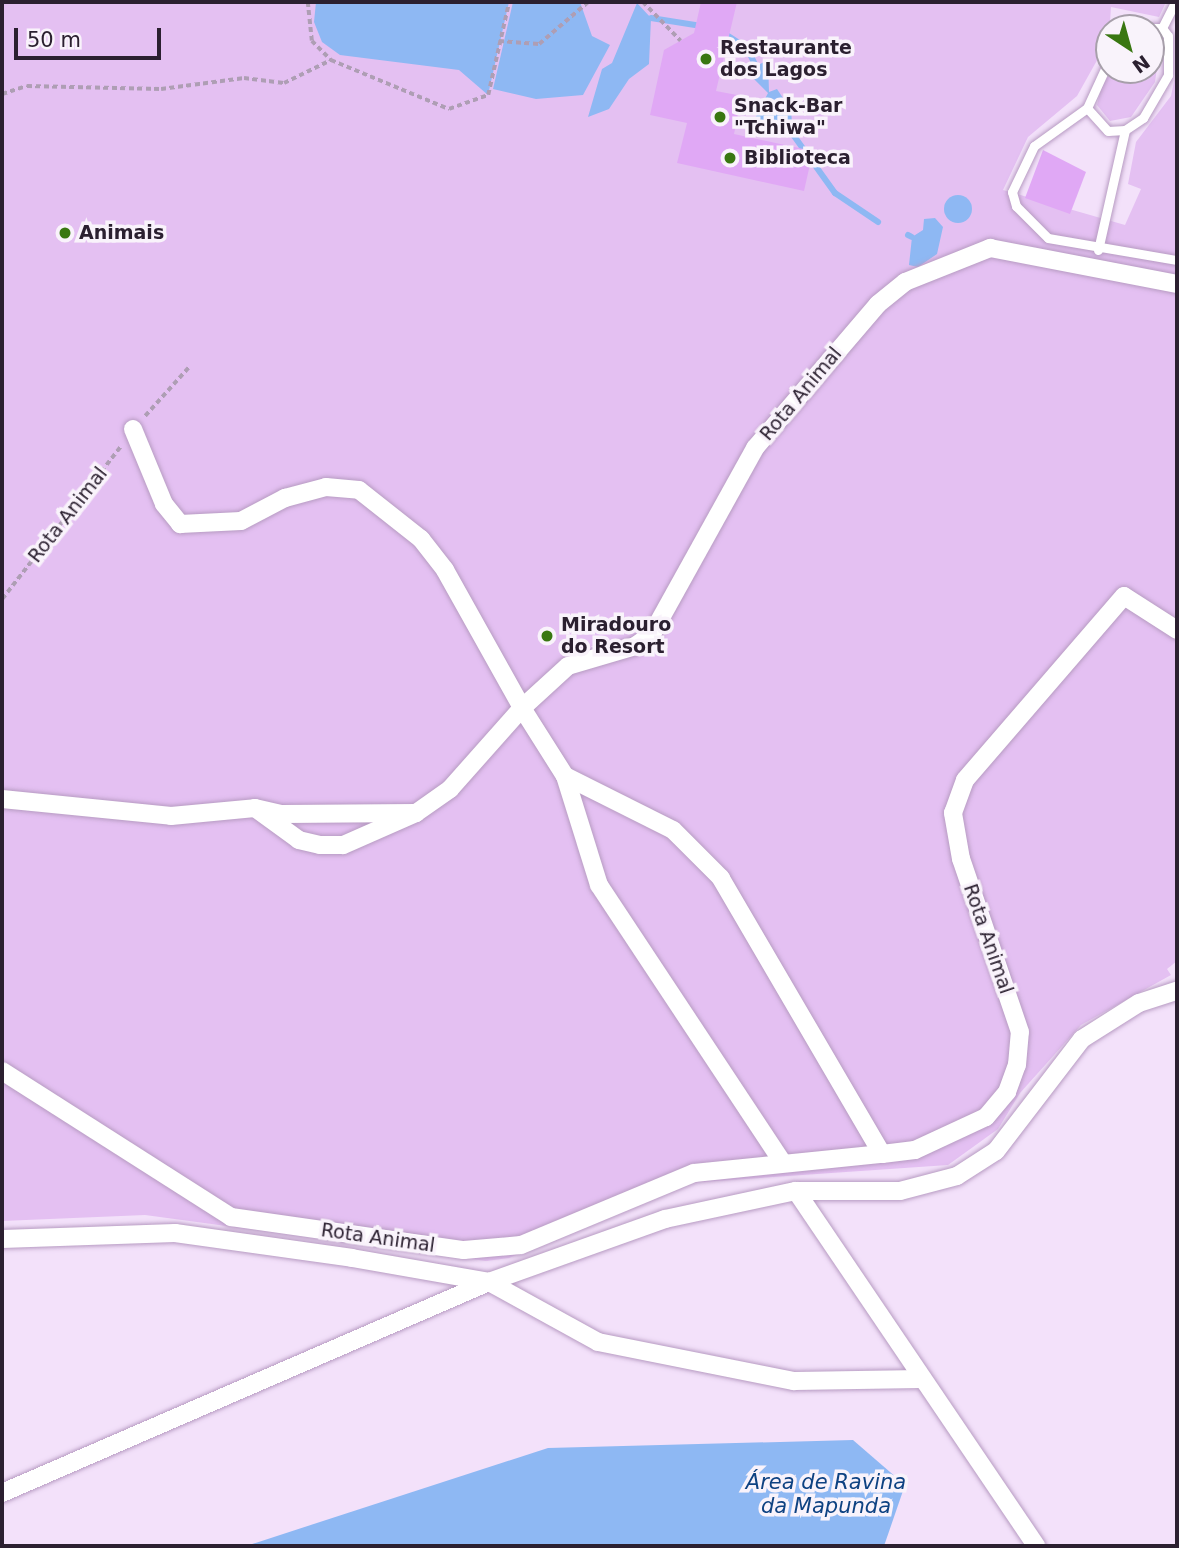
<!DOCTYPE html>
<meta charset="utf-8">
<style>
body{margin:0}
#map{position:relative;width:1179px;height:1548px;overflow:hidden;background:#f3e1fa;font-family:"DejaVu Sans",sans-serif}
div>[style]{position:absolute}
.green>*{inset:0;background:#e4c0f2}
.water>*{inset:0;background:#8eb8f3}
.round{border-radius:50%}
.stream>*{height:6px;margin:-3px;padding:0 3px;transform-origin:3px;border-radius:3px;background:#8eb8f3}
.building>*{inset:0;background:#e0a8f5}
.path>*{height:3.5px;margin-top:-1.75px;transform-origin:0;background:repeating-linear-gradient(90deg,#ae9eb4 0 5px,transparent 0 8.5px)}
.roads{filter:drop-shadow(0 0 2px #b79bc2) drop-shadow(0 0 2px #b79bc2)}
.lane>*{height:9px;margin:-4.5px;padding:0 4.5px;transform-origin:4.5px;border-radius:4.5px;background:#fff}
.street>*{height:18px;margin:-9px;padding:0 9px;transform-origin:9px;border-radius:9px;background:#fff}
.dots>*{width:19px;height:19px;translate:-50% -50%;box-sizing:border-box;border:4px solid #f9f3fb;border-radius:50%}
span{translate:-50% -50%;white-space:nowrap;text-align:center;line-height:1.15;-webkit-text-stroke:7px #f9f3fb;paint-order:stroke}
.poi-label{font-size:19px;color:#2b2030;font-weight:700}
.left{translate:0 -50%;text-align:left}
.street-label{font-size:19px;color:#2b2030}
.water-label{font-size:21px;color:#0e4282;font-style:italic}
.frame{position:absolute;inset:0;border:4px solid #2b2030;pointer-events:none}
.north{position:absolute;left:1095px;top:14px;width:70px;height:70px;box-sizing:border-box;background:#f9f3fb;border:2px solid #a79faa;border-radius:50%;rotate:144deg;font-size:19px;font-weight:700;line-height:28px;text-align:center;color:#2b2030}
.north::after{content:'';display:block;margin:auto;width:24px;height:32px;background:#397711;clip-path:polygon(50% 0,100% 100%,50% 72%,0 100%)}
.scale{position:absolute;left:14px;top:28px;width:147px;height:32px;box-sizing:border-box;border:4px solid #2b2030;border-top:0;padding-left:9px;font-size:21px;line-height:24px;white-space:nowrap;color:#2b2030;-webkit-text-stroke:5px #f9f3fb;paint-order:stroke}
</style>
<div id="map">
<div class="green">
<div style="clip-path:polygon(2px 2px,1166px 2px,1159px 17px,1111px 7px,1109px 39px,1077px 96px,1028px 137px,1003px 190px,1125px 225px,1141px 189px,1128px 184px,1136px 142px,1171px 96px,1177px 67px,1177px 961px,1167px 969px,1171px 975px,1081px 1025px,1020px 1093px,998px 1129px,948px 1165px,687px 1183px,509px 1258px,486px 1261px,145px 1215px,2px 1221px)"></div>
<div style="clip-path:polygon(1151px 41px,1160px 47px,1155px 82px,1131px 117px,1110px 121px,1097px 105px,1102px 85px,1113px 70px,1151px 70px)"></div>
</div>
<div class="water">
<div style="clip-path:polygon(316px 2px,509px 2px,488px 95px,459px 70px,340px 55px,322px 42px,314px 22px)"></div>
<div style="clip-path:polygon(513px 2px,580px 2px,592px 36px,610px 45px,583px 95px,536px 99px,493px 89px)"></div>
<div style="clip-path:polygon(637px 3px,651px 18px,649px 64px,629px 79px,609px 109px,588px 117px,602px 69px,612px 63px)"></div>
<div style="clip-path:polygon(768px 60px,769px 92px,777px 89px,791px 110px,793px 136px,772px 125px,746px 136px,768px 93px,754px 79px,737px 76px)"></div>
<div class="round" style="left:944px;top:195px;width:28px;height:28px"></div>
<div style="clip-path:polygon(935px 218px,943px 227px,937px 254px,918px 267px,909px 265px,912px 237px,923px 230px,924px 219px)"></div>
<div style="clip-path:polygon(853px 1440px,905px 1485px,884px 1546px,246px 1546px,548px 1448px)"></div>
</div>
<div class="stream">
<div style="left:651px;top:18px;width:51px;rotate:9.1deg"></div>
<div style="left:722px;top:32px;width:30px;rotate:33deg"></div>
<div style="left:747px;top:48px;width:28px;rotate:64deg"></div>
<div style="left:789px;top:129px;width:79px;rotate:54.3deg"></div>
<div style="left:835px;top:193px;width:52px;rotate:34deg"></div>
<div style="left:908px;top:235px;width:4px;rotate:27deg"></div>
</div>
<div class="building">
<div style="clip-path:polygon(701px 2px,737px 2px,716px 91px,742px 96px,734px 134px,813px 151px,804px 191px,677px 163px,687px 123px,650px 115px,664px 50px,694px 33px)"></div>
<div style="clip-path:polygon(1043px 150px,1086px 172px,1070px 214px,1025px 198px)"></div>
</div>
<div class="path">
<div style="left:308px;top:2px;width:39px;rotate:84deg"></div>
<div style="left:312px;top:41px;width:27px;rotate:45deg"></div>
<div style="left:643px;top:2px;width:54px;rotate:45.7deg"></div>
<div style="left:499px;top:41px;width:40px;rotate:4.3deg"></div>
<div style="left:539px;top:44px;width:65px;rotate:-40.6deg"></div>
<div style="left:2px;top:94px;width:26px;rotate:-18deg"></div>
<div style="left:27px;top:86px;width:134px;rotate:1.3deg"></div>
<div style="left:161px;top:89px;width:84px;rotate:-7.5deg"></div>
<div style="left:244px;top:78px;width:40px;rotate:7.1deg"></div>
<div style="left:284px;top:83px;width:52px;rotate:-26.1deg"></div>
<div style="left:331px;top:60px;width:128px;rotate:22.6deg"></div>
<div style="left:449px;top:109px;width:41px;rotate:-19.7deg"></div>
<div style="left:488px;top:95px;width:95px;rotate:-77.3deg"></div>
<div style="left:145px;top:416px;width:66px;rotate:-48.1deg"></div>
<div style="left:2px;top:599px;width:194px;rotate:-52.1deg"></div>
</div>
<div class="roads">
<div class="lane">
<div style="left:1162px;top:28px;width:29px;rotate:-63deg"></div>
<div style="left:1109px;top:60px;width:53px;rotate:114.6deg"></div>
<div style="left:1087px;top:108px;width:31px;rotate:48deg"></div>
<div style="left:1108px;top:131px;width:17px;rotate:-3deg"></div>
<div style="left:1125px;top:130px;width:22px;rotate:-34deg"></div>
<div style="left:1143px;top:118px;width:50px;rotate:-59.8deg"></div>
<div style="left:1168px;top:75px;width:39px;rotate:-90deg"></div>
<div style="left:1168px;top:36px;width:10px;rotate:-127deg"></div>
<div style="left:1162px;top:28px;width:11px;rotate:180deg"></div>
<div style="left:1087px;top:108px;width:65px;rotate:144.4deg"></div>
<div style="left:1034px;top:146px;width:51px;rotate:115.6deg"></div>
<div style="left:1012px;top:192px;width:15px;rotate:74deg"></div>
<div style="left:1016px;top:206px;width:45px;rotate:45deg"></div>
<div style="left:1048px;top:238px;width:131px;rotate:9.7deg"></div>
<div style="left:1098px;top:250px;width:123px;rotate:-77.3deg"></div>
</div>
<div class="street">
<div style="left:133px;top:429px;width:81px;rotate:67.5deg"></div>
<div style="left:164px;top:504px;width:26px;rotate:51deg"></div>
<div style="left:180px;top:524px;width:61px;rotate:-2.8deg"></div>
<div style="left:241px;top:521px;width:50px;rotate:-27.6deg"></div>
<div style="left:285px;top:498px;width:42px;rotate:-15deg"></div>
<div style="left:326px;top:487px;width:33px;rotate:5deg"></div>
<div style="left:359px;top:490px;width:79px;rotate:38.3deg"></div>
<div style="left:421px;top:539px;width:39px;rotate:52deg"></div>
<div style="left:445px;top:570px;width:158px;rotate:60.8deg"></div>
<div style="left:522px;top:708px;width:62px;rotate:-42.4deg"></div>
<div style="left:568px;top:666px;width:70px;rotate:-16.6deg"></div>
<div style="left:635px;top:646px;width:21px;rotate:-35deg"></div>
<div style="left:652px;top:634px;width:213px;rotate:-61deg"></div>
<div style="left:755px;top:448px;width:189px;rotate:-49.5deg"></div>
<div style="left:878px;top:304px;width:35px;rotate:-39deg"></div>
<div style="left:905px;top:282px;width:92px;rotate:-21.8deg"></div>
<div style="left:990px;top:248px;width:190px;rotate:10.9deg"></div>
<div style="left:2px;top:799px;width:170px;rotate:5.7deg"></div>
<div style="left:171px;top:816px;width:84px;rotate:-5.4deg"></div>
<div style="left:416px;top:813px;width:80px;rotate:156.3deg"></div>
<div style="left:343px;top:845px;width:23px;rotate:180deg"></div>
<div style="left:320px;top:845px;width:22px;rotate:-167deg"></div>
<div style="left:299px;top:840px;width:54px;rotate:-144deg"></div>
<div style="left:255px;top:808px;width:28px;rotate:13deg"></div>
<div style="left:282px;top:814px;width:134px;rotate:-0.4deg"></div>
<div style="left:416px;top:813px;width:42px;rotate:-35.2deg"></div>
<div style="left:450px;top:789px;width:108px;rotate:-48.4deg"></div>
<div style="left:522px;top:708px;width:80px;rotate:57.7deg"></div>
<div style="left:565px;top:776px;width:114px;rotate:72.7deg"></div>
<div style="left:599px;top:885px;width:332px;rotate:56.5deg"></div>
<div style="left:2px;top:1071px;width:272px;rotate:32.5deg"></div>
<div style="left:231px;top:1217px;width:235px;rotate:8.1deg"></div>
<div style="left:464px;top:1250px;width:57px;rotate:-5deg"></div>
<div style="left:521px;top:1245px;width:187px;rotate:-22.6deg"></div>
<div style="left:694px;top:1173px;width:189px;rotate:-5.8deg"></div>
<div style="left:882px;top:1154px;width:320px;rotate:-120.3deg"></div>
<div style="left:721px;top:878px;width:68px;rotate:-135deg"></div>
<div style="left:673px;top:830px;width:121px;rotate:-153.4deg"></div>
<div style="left:882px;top:1154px;width:33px;rotate:-7deg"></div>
<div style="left:915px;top:1150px;width:78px;rotate:-24.9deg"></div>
<div style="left:986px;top:1117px;width:33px;rotate:-50deg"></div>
<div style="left:1007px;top:1092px;width:29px;rotate:-70deg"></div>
<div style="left:1017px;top:1065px;width:33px;rotate:-85deg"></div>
<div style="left:1020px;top:1032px;width:183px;rotate:-108.8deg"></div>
<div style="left:961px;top:859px;width:47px;rotate:-99.9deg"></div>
<div style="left:953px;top:813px;width:35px;rotate:-70deg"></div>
<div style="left:965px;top:780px;width:243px;rotate:-49.2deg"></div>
<div style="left:1124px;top:596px;width:63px;rotate:32.7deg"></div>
<div style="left:796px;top:1191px;width:429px;rotate:55.9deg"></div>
<div style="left:2px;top:1239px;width:173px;rotate:-2deg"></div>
<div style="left:175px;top:1233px;width:179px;rotate:8deg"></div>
<div style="left:352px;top:1258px;width:139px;rotate:9.9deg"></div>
<div style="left:489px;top:1282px;width:124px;rotate:28.8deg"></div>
<div style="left:598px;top:1342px;width:200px;rotate:11.3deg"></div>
<div style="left:794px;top:1381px;width:127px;rotate:-0.9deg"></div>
<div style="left:2px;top:1493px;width:531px;rotate:-23.43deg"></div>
<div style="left:489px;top:1282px;width:187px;rotate:-19.7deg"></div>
<div style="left:665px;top:1219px;width:134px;rotate:-12.1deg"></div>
<div style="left:796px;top:1191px;width:104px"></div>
<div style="left:900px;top:1191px;width:59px;rotate:-14.7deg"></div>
<div style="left:957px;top:1176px;width:46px;rotate:-32.7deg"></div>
<div style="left:996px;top:1151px;width:141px;rotate:-52.5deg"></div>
<div style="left:1082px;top:1039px;width:67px;rotate:-32.3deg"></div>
<div style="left:1139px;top:1003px;width:40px;rotate:-18deg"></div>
</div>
</div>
<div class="dots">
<div style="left:706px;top:59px;background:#397711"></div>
<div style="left:720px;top:117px;background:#397711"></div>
<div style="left:730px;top:158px;background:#397711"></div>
<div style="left:65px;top:233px;background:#397711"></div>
<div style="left:547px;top:636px;background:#397711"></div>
</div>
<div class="poi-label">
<span class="left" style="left:720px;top:59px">Restaurante<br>dos Lagos</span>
<span class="left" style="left:734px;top:117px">Snack-Bar<br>"Tchiwa"</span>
<span class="left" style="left:744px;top:158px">Biblioteca</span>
<span class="left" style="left:79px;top:233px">Animais</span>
<span class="left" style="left:561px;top:636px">Miradouro<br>do Resort</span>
</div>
<div class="street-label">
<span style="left:801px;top:394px;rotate:-50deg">Rota Animal</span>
<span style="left:68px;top:515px;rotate:-52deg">Rota Animal</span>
<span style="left:988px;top:939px;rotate:71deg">Rota Animal</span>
<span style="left:378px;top:1238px;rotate:8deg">Rota Animal</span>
</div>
<div class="water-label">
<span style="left:826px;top:1494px">Área de Ravina<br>da Mapunda</span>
</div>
<div class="frame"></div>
<div class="north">N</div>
<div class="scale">50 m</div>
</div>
